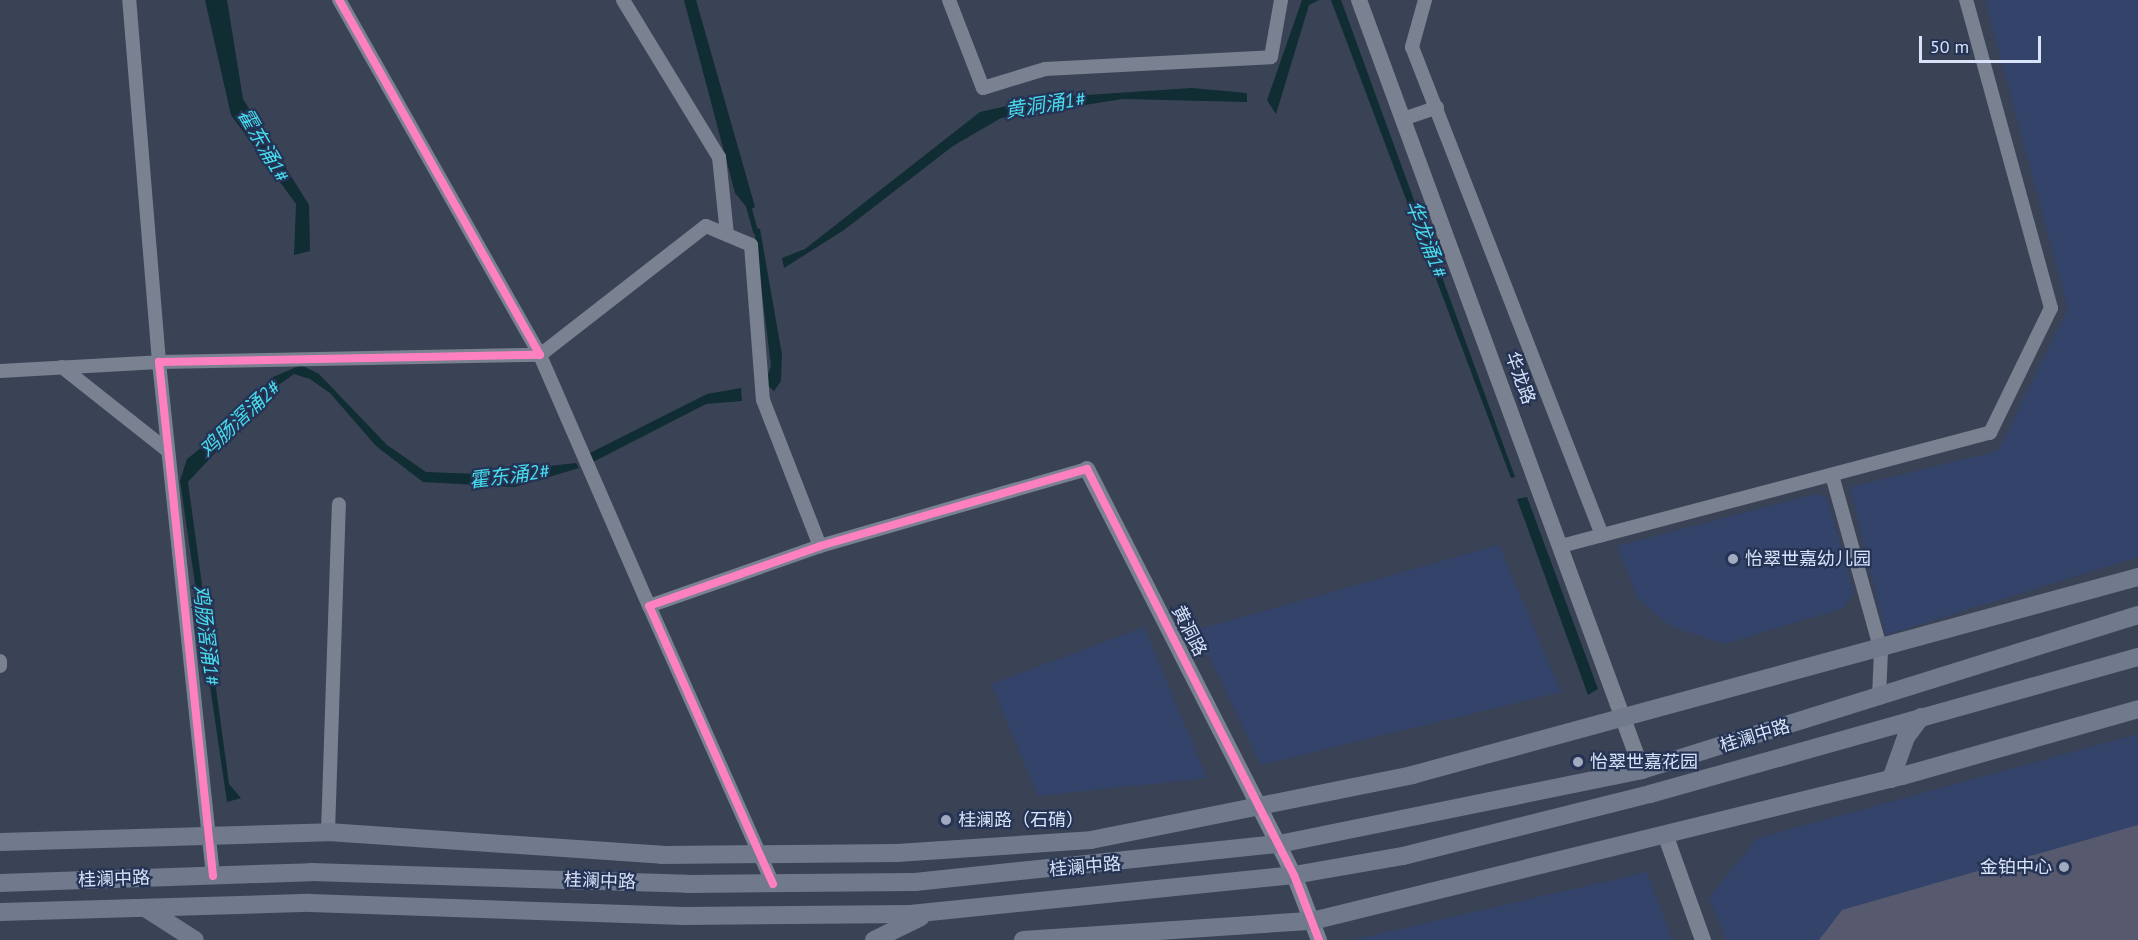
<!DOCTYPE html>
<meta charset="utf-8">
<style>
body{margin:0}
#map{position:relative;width:2138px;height:940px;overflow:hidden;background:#3a4255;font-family:"PT Sans","Noto Sans SC",sans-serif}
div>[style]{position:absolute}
.built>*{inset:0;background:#334369}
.water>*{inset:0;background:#0f2d32}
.stream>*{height:5px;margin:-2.5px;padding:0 2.5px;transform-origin:2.5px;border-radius:2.5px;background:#0f2d32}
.building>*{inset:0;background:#575a6e}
.minor>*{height:14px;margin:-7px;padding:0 7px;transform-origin:7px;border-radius:7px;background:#7a8190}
.tertiary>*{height:16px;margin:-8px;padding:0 8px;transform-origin:8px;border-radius:8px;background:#7a8190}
.secondary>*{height:18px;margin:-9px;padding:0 9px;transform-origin:9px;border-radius:9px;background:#71798c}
.cycleway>*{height:8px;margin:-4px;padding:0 4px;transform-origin:4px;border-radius:4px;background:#ff80c0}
.dots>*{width:16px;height:16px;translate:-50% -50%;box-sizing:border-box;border:3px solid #253355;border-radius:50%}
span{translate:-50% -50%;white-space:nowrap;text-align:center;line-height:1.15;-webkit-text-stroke:4.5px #253355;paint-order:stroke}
.street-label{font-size:18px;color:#d8e2f8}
.poi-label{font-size:18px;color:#d8e2f8}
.left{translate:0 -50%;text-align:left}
.right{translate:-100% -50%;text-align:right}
.water-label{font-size:20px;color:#47dbec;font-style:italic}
.scale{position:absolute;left:1919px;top:36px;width:122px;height:27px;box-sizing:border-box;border:3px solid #d8e2f8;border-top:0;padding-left:8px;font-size:18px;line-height:21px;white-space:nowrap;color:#d8e2f8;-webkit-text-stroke:4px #253355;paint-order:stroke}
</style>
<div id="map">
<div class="built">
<div style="clip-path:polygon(1985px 0,2138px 0,2138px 557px,1886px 635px,1850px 487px,1998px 451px,2068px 309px)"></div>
<div style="clip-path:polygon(1815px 494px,1827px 497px,1854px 592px,1844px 608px,1724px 644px,1670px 626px,1638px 599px,1617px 546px)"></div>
<div style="clip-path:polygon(1499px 545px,1561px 692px,1261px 765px,1196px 630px)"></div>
<div style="clip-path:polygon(1144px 627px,1207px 778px,1038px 796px,991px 684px)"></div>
<div style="clip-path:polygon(2138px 734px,2138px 940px,1726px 940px,1709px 897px,1758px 838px)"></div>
<div style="clip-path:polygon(1647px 872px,1672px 940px,1352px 940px)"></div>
</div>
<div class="water">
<div style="clip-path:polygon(205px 0,227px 0,243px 99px,309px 205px,310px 251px,294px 255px,296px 204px,231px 115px)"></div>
<div style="clip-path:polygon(684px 0,696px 0,755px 207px,749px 210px,735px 193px)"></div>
<div style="clip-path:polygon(1302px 0,1319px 0,1309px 5px,1276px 114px,1267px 100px)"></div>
<div style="clip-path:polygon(1331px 0,1341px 0,1515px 477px,1511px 478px)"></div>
<div style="clip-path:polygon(1192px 88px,1247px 93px,1247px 102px,1123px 99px,1001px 118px,953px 146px,844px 230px,784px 268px,782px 258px,805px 249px,980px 112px,1042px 98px)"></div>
<div style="clip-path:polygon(754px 227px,760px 229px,782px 355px,781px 381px,774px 391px,765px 383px,771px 366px)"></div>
<div style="clip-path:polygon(301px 365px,319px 374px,387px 445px,426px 472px,478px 474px,576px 463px,579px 468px,515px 487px,423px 482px,376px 446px,330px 393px,310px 379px,294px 374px,277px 386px,188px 482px,229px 784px,241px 798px,227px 802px,180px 481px,187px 459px,242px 415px,271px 378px)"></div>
<div style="clip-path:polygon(741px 388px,742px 401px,706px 404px,591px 463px,588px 454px,707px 394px)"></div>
<div style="clip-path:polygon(1527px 497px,1598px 689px,1588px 695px,1517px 499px)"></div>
</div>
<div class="stream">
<div style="left:748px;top:205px;width:27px;rotate:75deg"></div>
</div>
<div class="building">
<div style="clip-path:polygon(2138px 825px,2138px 940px,1819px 940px,1842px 910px)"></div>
</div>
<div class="minor">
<div style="left:623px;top:0;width:184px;rotate:58.6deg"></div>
<div style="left:719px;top:157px;width:78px;rotate:84.1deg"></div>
<div style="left:949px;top:0;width:94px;rotate:68.9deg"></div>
<div style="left:983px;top:88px;width:65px;rotate:-17deg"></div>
<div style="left:1045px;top:69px;width:226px;rotate:-3deg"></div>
<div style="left:1271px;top:57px;width:58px;rotate:-80deg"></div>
<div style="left:1425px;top:0;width:49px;rotate:105.5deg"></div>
<div style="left:1412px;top:47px;width:524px;rotate:68.73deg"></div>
<div style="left:1403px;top:119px;width:36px;rotate:-19deg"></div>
<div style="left:62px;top:367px;width:135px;rotate:38.4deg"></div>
<div style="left:0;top:371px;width:159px;rotate:-3.2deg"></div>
<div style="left:159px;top:362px;width:363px;rotate:-94.7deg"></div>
<div style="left:1832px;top:475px;width:182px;rotate:74.4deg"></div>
<div style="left:1881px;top:650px;width:48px;rotate:92.4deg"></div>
<div style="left:1561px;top:546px;width:444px;rotate:-14.8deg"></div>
<div style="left:1990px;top:433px;width:139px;rotate:-64deg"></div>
<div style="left:2051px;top:308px;width:320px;rotate:-105.4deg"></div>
<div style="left:649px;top:606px;width:274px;rotate:-113.5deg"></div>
<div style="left:540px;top:355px;width:210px;rotate:-37.9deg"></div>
<div style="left:706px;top:226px;width:49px;rotate:22.9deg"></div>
<div style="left:751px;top:245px;width:155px;rotate:85.6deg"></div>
<div style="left:763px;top:400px;width:157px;rotate:68.7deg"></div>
<div style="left:0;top:661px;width:5px;rotate:90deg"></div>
<div style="left:328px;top:832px;width:328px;rotate:-88.1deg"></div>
<div style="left:213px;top:876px;width:517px;rotate:-96deg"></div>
<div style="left:159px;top:362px;width:381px;rotate:-1.1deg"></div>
<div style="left:540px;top:355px;width:408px;rotate:-119.5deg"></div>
<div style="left:773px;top:884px;width:304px;rotate:-114deg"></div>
<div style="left:649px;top:606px;width:181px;rotate:-19.3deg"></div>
<div style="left:820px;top:546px;width:278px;rotate:-16.1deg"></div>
</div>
<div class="tertiary">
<div style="left:1359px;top:0;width:820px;rotate:69.82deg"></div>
<div style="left:1087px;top:469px;width:456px;rotate:63deg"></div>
<div style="left:1294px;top:875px;width:70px;rotate:69deg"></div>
<div style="left:1665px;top:834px;width:113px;rotate:70.3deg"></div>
</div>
<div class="secondary">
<div style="left:1891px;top:779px;width:45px;rotate:-70.3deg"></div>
<div style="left:1906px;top:737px;width:25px;rotate:-53deg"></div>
<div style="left:0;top:842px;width:328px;rotate:-1.7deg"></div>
<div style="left:328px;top:832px;width:335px;rotate:3.9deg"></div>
<div style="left:662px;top:855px;width:235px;rotate:-0.5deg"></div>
<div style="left:897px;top:853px;width:194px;rotate:-3.8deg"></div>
<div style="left:1091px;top:840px;width:328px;rotate:-11.4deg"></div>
<div style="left:1412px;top:775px;width:753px;rotate:-15.26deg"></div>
<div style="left:0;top:883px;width:311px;rotate:-2deg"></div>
<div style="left:311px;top:872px;width:377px;rotate:1.8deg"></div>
<div style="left:688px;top:884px;width:227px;rotate:-0.5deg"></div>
<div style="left:915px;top:882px;width:366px;rotate:-6deg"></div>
<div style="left:1279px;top:844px;width:370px;rotate:-11.5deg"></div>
<div style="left:1642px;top:770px;width:520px;rotate:-17.35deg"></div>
<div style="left:145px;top:908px;width:59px;rotate:32.6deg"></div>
<div style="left:0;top:912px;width:310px;rotate:-1.7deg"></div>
<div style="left:310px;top:903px;width:374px;rotate:2deg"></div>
<div style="left:684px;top:916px;width:226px;rotate:-0.5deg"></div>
<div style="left:910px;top:914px;width:386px;rotate:-5.8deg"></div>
<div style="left:1294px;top:875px;width:111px;rotate:-9.9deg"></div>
<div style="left:1403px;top:856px;width:255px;rotate:-14.1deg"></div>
<div style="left:1650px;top:794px;width:507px;rotate:-15.68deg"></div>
<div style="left:874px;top:940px;width:52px;rotate:-26.1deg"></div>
<div style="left:1023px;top:940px;width:290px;rotate:-3.8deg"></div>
<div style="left:1312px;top:921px;width:608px;rotate:-13.81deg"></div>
<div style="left:1902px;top:776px;width:245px;rotate:-15.8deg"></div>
</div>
<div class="cycleway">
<div style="left:213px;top:876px;width:517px;rotate:-96deg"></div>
<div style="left:159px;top:362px;width:381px;rotate:-1.1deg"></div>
<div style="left:540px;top:355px;width:408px;rotate:-119.5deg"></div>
<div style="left:773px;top:884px;width:304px;rotate:-114deg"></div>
<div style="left:649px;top:606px;width:181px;rotate:-19.3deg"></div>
<div style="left:820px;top:546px;width:278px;rotate:-16.1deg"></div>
<div style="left:1087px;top:469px;width:456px;rotate:63deg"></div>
<div style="left:1294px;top:875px;width:70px;rotate:69deg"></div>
</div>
<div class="dots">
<div style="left:1733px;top:559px;background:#a1aabf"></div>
<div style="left:1578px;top:762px;background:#a1aabf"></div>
<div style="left:946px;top:820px;background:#a1aabf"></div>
<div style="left:2064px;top:867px;background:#a1aabf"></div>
</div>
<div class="street-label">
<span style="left:1520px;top:378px;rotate:70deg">华龙路</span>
<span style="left:1189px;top:631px;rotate:63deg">黄洞路</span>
<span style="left:1755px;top:736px;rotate:-17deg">桂澜中路</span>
<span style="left:1085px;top:867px;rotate:-5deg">桂澜中路</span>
<span style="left:114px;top:879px;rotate:-2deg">桂澜中路</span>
<span style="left:600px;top:881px;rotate:2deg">桂澜中路</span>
</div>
<div class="poi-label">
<span class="left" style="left:1745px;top:559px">怡翠世嘉幼儿园</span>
<span class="left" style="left:1590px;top:762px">怡翠世嘉花园</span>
<span class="left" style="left:958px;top:820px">桂澜路（石𬒔）</span>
<span class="right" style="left:2052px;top:867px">金铂中心</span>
</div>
<div class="water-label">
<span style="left:1045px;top:105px;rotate:-9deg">黄洞涌1#</span>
<span style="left:263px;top:145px;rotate:60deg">霍东涌1#</span>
<span style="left:1426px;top:239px;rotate:69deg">华龙涌1#</span>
<span style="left:240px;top:419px;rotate:-43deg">鸡肠滘涌2#</span>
<span style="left:509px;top:476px;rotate:-7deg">霍东涌2#</span>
<span style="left:206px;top:635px;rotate:83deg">鸡肠滘涌1#</span>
</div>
<div class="scale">50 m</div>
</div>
